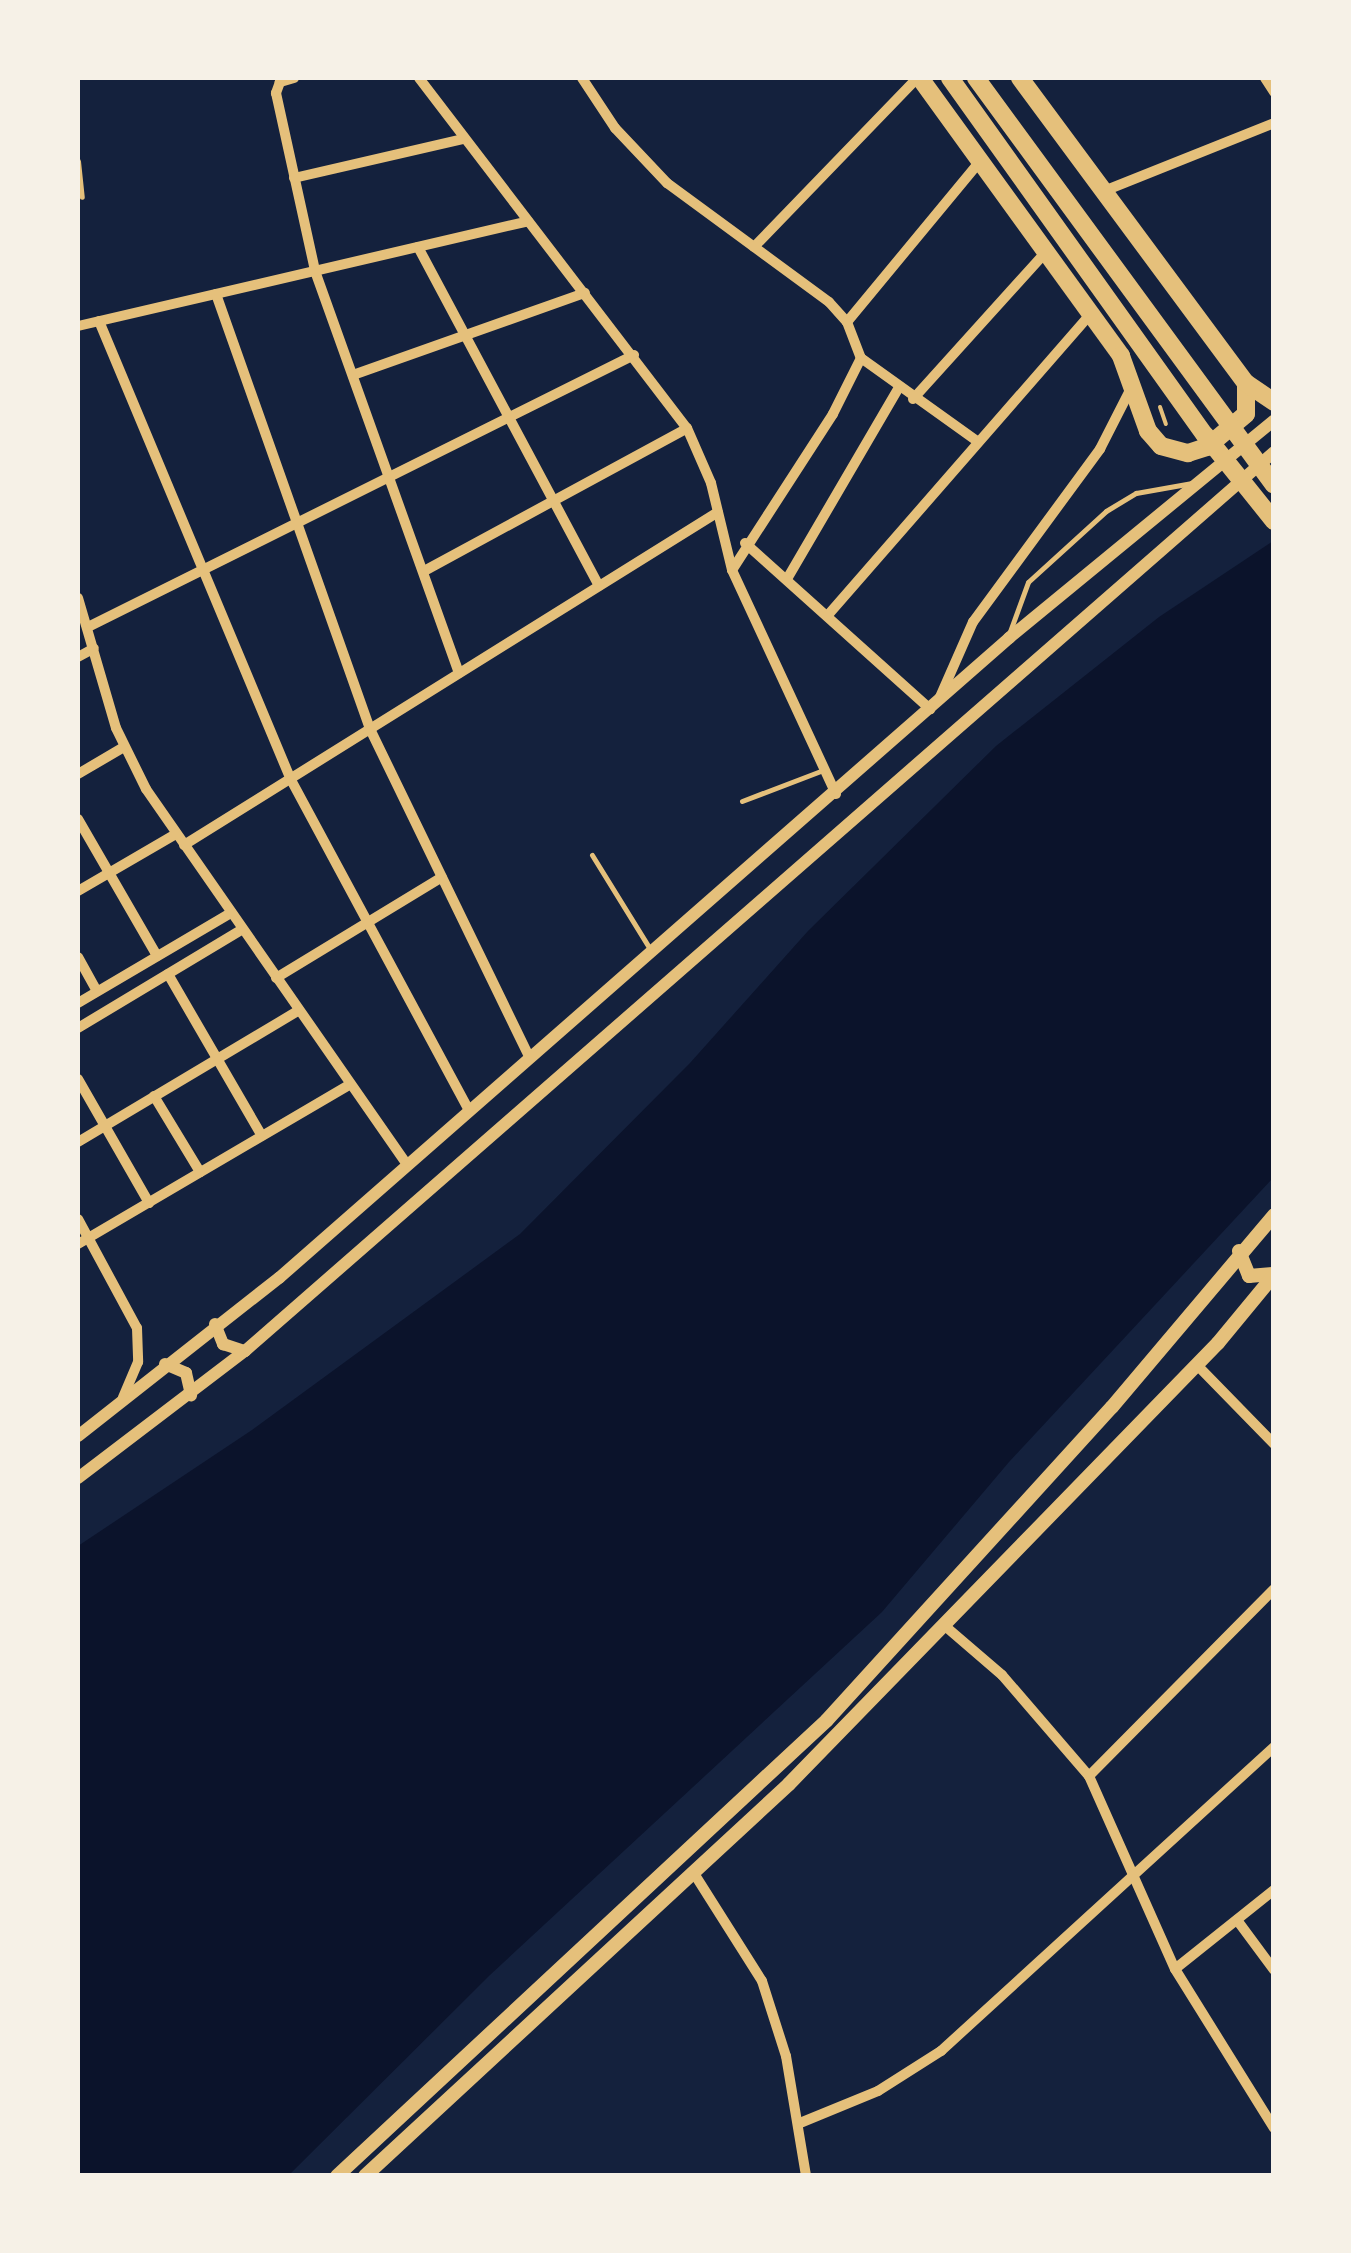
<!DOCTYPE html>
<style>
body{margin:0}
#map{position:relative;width:1351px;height:2253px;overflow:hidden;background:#14213d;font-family:"DejaVu Sans",sans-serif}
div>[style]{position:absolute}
.water>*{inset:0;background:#0b132b}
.path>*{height:4px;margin:-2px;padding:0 2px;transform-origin:2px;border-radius:2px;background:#e5c07b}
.service>*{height:5px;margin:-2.5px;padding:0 2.5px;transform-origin:2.5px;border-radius:2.5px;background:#e5c07b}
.minor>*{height:10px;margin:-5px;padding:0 5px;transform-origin:5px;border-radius:5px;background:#e5c07b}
.tertiary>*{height:12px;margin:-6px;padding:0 6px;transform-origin:6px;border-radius:6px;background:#e5c07b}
.secondary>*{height:14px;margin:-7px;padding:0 7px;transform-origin:7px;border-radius:7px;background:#e5c07b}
.trunk>*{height:18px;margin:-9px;padding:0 9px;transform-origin:9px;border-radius:9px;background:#e5c07b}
span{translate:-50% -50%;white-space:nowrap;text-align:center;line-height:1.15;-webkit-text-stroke:8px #f6f1e7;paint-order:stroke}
.frame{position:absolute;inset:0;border:80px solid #f6f1e7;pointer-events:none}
</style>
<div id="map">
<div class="water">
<div style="clip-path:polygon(1273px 541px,1273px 1178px,1009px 1462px,882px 1612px,490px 1975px,290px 2174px,78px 2175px,78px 1546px,252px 1430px,520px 1234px,690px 1063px,808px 931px,996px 746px,1159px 617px)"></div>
</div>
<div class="path">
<div style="left:1160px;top:407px;width:18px;rotate:71deg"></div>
</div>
<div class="service">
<div style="left:78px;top:161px;width:36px;rotate:84deg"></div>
<div style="left:1009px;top:634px;width:55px;rotate:-69.9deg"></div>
<div style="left:1028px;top:582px;width:105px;rotate:-42.3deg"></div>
<div style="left:1106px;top:511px;width:35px;rotate:-31deg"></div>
<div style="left:1136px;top:493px;width:57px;rotate:-10.1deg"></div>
<div style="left:742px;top:801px;width:87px;rotate:-20.9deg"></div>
<div style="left:592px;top:855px;width:110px;rotate:58.3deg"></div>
</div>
<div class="minor">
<div style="left:294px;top:78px;width:15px;rotate:164deg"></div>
<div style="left:280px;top:82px;width:12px;rotate:110deg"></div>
<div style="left:276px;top:93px;width:182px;rotate:77.6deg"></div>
<div style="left:315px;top:271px;width:427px;rotate:70.3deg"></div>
<div style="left:419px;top:78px;width:441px;rotate:52.6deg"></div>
<div style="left:687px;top:428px;width:60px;rotate:66.4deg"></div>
<div style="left:711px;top:483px;width:89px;rotate:76.4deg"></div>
<div style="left:732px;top:570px;width:247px;rotate:65.1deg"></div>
<div style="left:582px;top:78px;width:60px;rotate:56.6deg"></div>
<div style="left:615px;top:128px;width:76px;rotate:46.6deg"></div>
<div style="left:667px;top:183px;width:201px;rotate:36.3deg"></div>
<div style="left:829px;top:302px;width:27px;rotate:48deg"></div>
<div style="left:847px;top:322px;width:39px;rotate:69deg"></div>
<div style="left:861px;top:358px;width:63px;rotate:116.6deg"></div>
<div style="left:833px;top:414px;width:186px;rotate:122.9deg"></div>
<div style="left:1265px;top:78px;width:17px;rotate:57deg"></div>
<div style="left:294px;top:178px;width:173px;rotate:-13deg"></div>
<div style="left:1104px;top:191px;width:183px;rotate:-21.8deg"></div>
<div style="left:418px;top:247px;width:384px;rotate:61.9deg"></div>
<div style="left:754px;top:247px;width:235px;rotate:-46deg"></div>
<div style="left:216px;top:294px;width:461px;rotate:70.5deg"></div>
<div style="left:370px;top:729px;width:364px;rotate:64.1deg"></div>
<div style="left:99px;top:321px;width:495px;rotate:67.3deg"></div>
<div style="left:290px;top:778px;width:375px;rotate:61.7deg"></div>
<div style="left:847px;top:322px;width:209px;rotate:-50.4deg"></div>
<div style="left:78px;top:326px;width:462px;rotate:-13.1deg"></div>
<div style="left:861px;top:358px;width:143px;rotate:35.6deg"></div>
<div style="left:353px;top:375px;width:246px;rotate:-19.5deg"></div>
<div style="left:913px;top:399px;width:198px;rotate:-47.9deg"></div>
<div style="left:745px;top:543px;width:249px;rotate:41.9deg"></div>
<div style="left:426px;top:570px;width:297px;rotate:-28.5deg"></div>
<div style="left:787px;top:579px;width:220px;rotate:-59.7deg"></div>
<div style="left:78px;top:598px;width:135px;rotate:73.7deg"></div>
<div style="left:116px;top:728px;width:68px;rotate:63.8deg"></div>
<div style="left:146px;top:789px;width:455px;rotate:55.2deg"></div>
<div style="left:828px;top:615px;width:400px;rotate:-48.9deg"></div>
<div style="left:88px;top:627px;width:610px;rotate:-26.48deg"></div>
<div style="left:78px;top:657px;width:18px;rotate:-29deg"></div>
<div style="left:940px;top:697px;width:82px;rotate:-66.3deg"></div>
<div style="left:973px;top:622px;width:215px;rotate:-53.7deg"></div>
<div style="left:1100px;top:449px;width:66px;rotate:-63deg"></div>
<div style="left:78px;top:774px;width:53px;rotate:-30.4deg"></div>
<div style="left:78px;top:819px;width:158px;rotate:60deg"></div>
<div style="left:184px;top:845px;width:629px;rotate:-31.95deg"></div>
<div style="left:78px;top:891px;width:113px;rotate:-30.2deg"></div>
<div style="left:78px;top:957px;width:39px;rotate:61deg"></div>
<div style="left:168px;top:974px;width:187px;rotate:59.9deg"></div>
<div style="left:276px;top:978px;width:194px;rotate:-31.3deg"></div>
<div style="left:78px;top:1003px;width:178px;rotate:-30.5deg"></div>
<div style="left:78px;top:1028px;width:192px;rotate:-31deg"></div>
<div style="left:78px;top:1079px;width:143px;rotate:60.2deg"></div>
<div style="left:154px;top:1096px;width:89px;rotate:58.8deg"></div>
<div style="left:78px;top:1142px;width:257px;rotate:-30.8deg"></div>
<div style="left:78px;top:1219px;width:124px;rotate:61.6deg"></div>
<div style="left:137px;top:1328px;width:34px;rotate:88deg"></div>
<div style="left:138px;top:1362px;width:39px;rotate:113deg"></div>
<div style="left:78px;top:1244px;width:316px;rotate:-30.4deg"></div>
<div style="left:1197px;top:1365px;width:110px;rotate:45.7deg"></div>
<div style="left:945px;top:1626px;width:75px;rotate:40.7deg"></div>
<div style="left:1002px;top:1675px;width:133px;rotate:49.3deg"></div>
<div style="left:1089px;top:1776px;width:211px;rotate:66deg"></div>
<div style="left:1175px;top:1969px;width:187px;rotate:58.1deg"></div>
<div style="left:1089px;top:1776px;width:263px;rotate:-45.3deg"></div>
<div style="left:695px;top:1875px;width:125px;rotate:57.7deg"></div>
<div style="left:762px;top:1981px;width:79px;rotate:72.3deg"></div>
<div style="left:786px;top:2056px;width:122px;rotate:80.5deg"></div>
<div style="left:1237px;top:1920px;width:62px;rotate:53.5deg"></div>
<div style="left:1175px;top:1969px;width:127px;rotate:-38.6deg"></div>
<div style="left:800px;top:2123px;width:84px;rotate:-22.3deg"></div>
<div style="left:878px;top:2091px;width:75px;rotate:-32.4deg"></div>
<div style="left:941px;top:2051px;width:451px;rotate:-42.4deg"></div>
</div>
<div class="tertiary">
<div style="left:215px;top:1324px;width:22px;rotate:68deg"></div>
<div style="left:223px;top:1344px;width:23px;rotate:18deg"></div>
<div style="left:165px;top:1364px;width:23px;rotate:23deg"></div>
<div style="left:186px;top:1373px;width:23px;rotate:77deg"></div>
<div style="left:78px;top:1436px;width:256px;rotate:-38.2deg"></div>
<div style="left:279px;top:1278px;width:971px;rotate:-41.24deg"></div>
<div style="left:1009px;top:638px;width:343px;rotate:-39.4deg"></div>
<div style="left:78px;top:1478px;width:210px;rotate:-37.3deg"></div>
<div style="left:245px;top:1351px;width:1366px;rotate:-41.14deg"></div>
</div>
<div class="secondary">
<div style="left:1239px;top:1251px;width:27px;rotate:68deg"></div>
<div style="left:1249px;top:1276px;width:24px;rotate:-5deg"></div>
<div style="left:337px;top:2176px;width:669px;rotate:-42.94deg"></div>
<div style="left:827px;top:1720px;width:423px;rotate:-47.7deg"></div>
<div style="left:1112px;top:1407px;width:251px;rotate:-49.8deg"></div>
<div style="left:365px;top:2176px;width:577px;rotate:-42.75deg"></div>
<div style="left:789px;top:1784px;width:615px;rotate:-45.79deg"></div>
<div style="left:1218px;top:1343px;width:88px;rotate:-50.5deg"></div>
</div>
<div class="trunk">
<div style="left:920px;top:78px;width:343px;rotate:54.1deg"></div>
<div style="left:1121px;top:356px;width:80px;rotate:70.2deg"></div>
<div style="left:1148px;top:431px;width:20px;rotate:49deg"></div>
<div style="left:1161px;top:446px;width:28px;rotate:15deg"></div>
<div style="left:1188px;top:453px;width:20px;rotate:-18deg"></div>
<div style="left:1207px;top:447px;width:51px;rotate:-40.2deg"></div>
<div style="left:1246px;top:414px;width:31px;rotate:-90deg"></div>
<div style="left:950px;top:78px;width:439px;rotate:54.5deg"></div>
<div style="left:1205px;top:435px;width:110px;rotate:51.3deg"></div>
<div style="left:976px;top:78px;width:504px;rotate:53.79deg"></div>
<div style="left:1020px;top:78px;width:380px;rotate:53.5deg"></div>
<div style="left:1246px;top:383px;width:34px;rotate:34deg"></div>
</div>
<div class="frame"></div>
</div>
